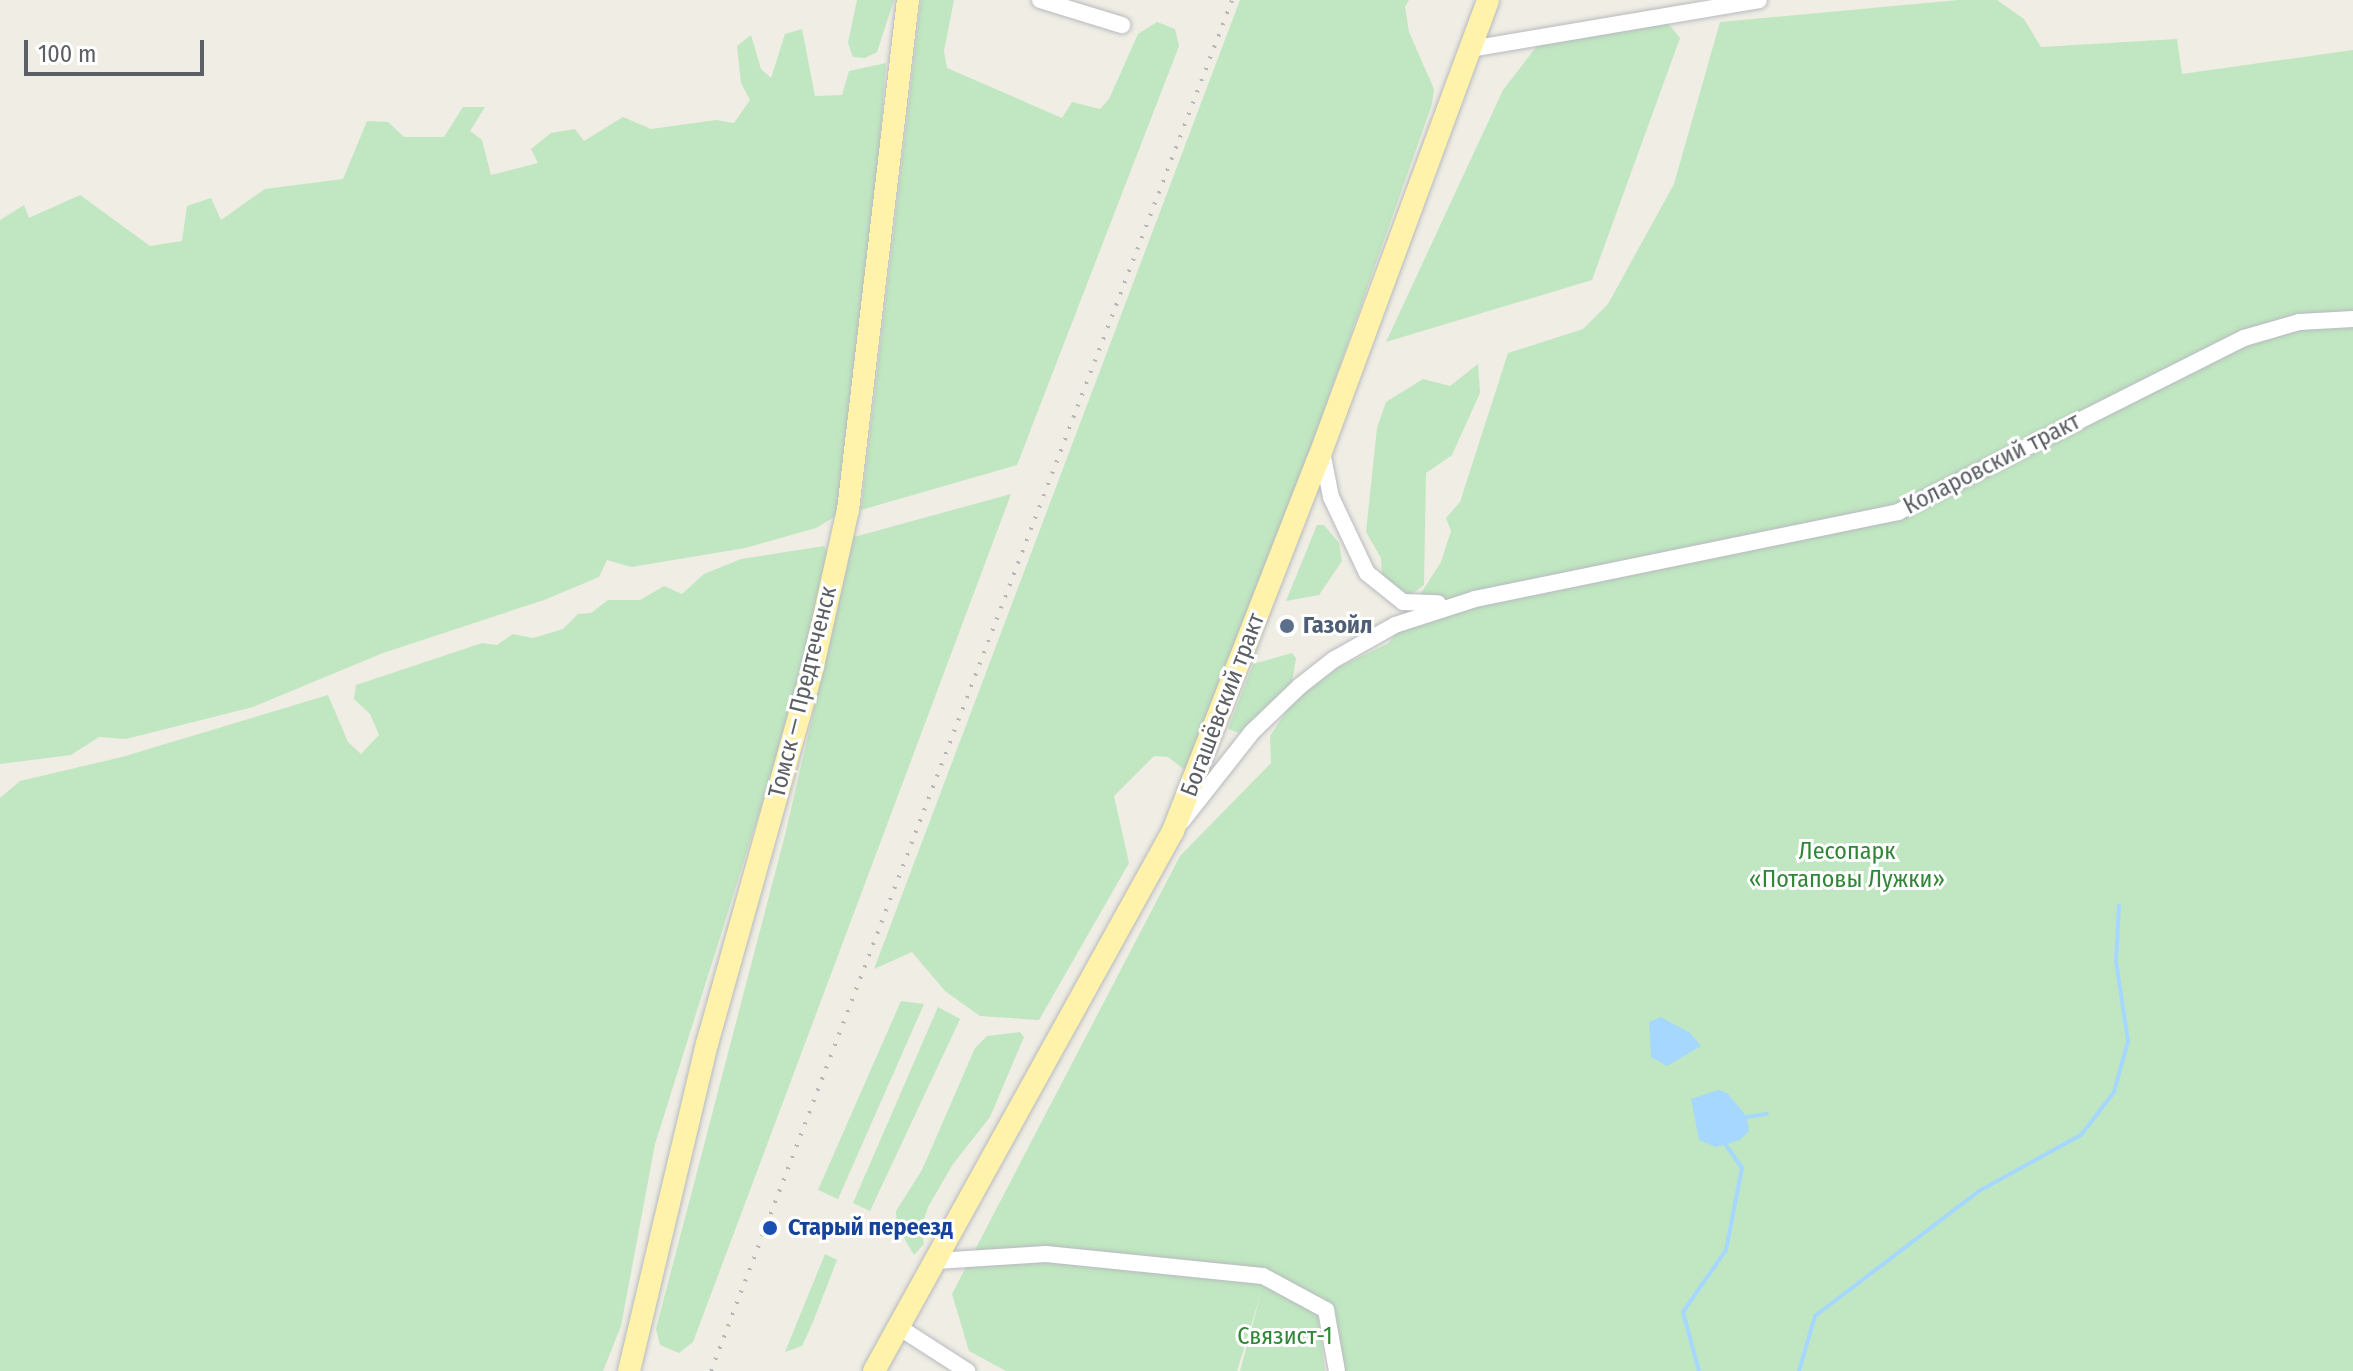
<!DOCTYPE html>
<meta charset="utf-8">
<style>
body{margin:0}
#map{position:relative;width:2353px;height:1371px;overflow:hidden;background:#efede4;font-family:"Fira Sans Condensed",sans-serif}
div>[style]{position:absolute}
.green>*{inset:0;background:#c0e7c1}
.water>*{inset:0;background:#a5d7ff}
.stream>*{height:4px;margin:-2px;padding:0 2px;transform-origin:2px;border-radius:2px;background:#a5d7ff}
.roads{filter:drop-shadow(0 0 2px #b7babf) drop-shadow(0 0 2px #b7babf)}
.minor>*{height:16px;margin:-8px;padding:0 8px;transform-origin:8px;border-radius:8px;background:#fff}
.major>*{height:22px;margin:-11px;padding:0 11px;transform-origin:11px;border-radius:11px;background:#fff2aa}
.rail>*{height:4px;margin-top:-2px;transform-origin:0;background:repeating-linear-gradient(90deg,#b5b6b6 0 2px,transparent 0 12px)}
.dots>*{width:22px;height:22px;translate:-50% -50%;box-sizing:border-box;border:4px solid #fff;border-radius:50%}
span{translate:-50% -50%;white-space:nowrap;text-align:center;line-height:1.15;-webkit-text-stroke:6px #fff;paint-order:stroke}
.street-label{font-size:24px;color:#5c6065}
.service-label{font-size:24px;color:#4e5e75;font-weight:700}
.left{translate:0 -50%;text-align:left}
.park-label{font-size:24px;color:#328637}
.transit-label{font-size:24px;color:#164399;font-weight:700}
.scale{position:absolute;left:24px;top:40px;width:180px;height:36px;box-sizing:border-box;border:4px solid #5c6065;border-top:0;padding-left:10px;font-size:24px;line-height:28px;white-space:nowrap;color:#5c6065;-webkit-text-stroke:6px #fff;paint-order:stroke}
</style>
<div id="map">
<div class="green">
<div style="clip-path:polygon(857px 0,894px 0,877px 52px,865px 58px,853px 57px,848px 43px)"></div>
<div style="clip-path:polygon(921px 0,954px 0,944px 51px,947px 68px,1062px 118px,1072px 102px,1100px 109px,1109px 99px,1138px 34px,1157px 22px,1175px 29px,1179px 46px,1017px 465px,861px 510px)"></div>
<div style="clip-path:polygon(1240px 0,1409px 0,1405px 7px,1409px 32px,1434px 89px,1432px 104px,1295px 493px,1186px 771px,1168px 757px,1154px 756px,1114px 796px,1129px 863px,1039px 1020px,980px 1016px,945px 991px,912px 952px,874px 969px)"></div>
<div style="clip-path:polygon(1958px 0,1997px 0,2024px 19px,2041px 47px,2177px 39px,2182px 74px,2353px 50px,2353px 1371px,1329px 1371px,1318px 1312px,1325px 1371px,1240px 1371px,1261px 1293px,1237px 1371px,1006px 1371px,969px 1351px,952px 1294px,1180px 856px,1271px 763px,1270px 736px,1293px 701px,1339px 667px,1389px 643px,1441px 562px,1451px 531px,1446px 518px,1460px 502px,1508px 353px,1583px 329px,1608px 304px,1674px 184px,1720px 22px)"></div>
<div style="clip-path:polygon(1667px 22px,1680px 38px,1592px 280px,1386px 342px,1503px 90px,1537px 46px)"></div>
<div style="clip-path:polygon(802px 29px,815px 96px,842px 95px,849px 71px,886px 63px,864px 348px,841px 513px,816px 528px,745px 548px,631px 567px,607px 560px,599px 577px,544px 600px,383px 653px,253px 707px,126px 739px,99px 737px,71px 755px,0 764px,0 220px,24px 205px,29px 218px,80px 195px,150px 246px,182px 241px,187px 206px,211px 198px,221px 220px,265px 189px,343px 179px,367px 121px,388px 122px,404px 137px,444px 137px,463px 107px,485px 107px,470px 131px,482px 140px,491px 175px,538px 163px,531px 149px,551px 133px,575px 129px,584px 141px,623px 117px,651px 129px,716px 120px,734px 123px,750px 100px,741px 83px,737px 46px,751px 35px,761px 69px,771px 78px,785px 34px)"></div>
<div style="clip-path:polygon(1478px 364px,1480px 393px,1452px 455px,1426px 473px,1424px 585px,1408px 597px,1382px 577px,1381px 558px,1366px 532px,1377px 428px,1386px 402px,1423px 379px,1450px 386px)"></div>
<div style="clip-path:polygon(1011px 494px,693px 1342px,679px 1353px,660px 1345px,656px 1329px,786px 831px,854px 537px)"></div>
<div style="clip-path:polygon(1317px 525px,1324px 525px,1339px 543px,1342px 561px,1319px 595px,1286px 601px)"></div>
<div style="clip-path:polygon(824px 546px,830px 560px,806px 664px,655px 1144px,621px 1326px,603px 1371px,0 1371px,0 798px,20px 781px,122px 757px,328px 695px,348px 742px,361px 754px,379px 735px,370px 714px,354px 699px,356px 685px,482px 643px,497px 645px,513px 634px,533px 638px,563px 629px,578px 614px,591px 613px,608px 600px,640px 600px,664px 586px,682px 594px,704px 574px,741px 559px)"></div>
<div style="clip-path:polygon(1292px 653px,1296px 658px,1292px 682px,1239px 733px,1228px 729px,1253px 664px)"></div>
<div style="clip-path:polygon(901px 1001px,924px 1004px,838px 1199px,818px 1190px)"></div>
<div style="clip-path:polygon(938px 1007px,960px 1019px,870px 1211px,853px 1203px)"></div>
<div style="clip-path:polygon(1020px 1032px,1024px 1037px,990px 1117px,953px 1164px,928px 1207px,921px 1229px,924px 1244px,914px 1255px,897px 1226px,896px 1211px,922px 1170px,975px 1048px,987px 1036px)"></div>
<div style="clip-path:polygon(825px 1254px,837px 1260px,813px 1322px,802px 1346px,785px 1352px)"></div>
</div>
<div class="water">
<div style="clip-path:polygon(1661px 1017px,1690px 1033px,1701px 1046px,1667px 1066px,1651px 1057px,1649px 1022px)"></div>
<div style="clip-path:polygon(1718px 1090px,1727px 1093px,1747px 1117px,1749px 1131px,1740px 1140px,1716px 1147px,1699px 1140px,1691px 1099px)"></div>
</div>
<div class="stream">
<div style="left:1747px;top:1117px;width:20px;rotate:-9deg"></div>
<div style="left:1699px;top:1371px;width:61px;rotate:-105.2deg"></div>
<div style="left:1683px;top:1312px;width:75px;rotate:-55.3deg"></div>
<div style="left:1726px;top:1250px;width:84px;rotate:-79deg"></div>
<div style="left:1742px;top:1168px;width:29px;rotate:-125deg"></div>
<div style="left:1799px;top:1371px;width:57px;rotate:-73.8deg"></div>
<div style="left:1815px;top:1316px;width:206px;rotate:-37.3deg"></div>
<div style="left:1979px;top:1191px;width:116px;rotate:-28.8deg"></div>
<div style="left:2081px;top:1135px;width:54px;rotate:-52.5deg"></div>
<div style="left:2114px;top:1092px;width:53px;rotate:-74.6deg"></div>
<div style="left:2128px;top:1041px;width:80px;rotate:-98.6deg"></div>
<div style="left:2116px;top:962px;width:56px;rotate:-86.9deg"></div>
</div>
<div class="roads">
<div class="minor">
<div style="left:1040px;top:0;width:86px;rotate:17deg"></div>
<div style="left:1470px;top:49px;width:293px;rotate:-9.6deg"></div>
<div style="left:1322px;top:452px;width:46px;rotate:78.7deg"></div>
<div style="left:1331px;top:497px;width:84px;rotate:64.7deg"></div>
<div style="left:1367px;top:573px;width:46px;rotate:38.9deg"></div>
<div style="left:1403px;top:602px;width:35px;rotate:2deg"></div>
<div style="left:1182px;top:821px;width:113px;rotate:-51.8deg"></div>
<div style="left:1252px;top:732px;width:66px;rotate:-43.8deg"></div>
<div style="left:1300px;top:686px;width:42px;rotate:-38.2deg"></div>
<div style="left:1333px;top:660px;width:71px;rotate:-29.4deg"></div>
<div style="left:1395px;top:625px;width:84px;rotate:-18deg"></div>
<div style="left:1475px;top:599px;width:432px;rotate:-11.6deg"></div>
<div style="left:1898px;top:512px;width:387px;rotate:-26.7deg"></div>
<div style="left:2244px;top:338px;width:57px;rotate:-16.2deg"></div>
<div style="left:2299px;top:322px;width:54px;rotate:-3.2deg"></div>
<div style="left:936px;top:1261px;width:110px;rotate:-3.6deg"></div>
<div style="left:1046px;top:1254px;width:218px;rotate:5.8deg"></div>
<div style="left:1263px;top:1276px;width:72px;rotate:28.4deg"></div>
<div style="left:1326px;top:1310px;width:62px;rotate:79.8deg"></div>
<div style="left:900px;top:1328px;width:80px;rotate:32.7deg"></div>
</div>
<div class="major">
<div style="left:629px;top:1371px;width:336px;rotate:-76.6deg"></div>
<div style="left:707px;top:1044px;width:393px;rotate:-74.3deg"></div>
<div style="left:813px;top:666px;width:160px;rotate:-77.4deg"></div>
<div style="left:848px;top:510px;width:514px;rotate:-83.29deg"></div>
<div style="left:874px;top:1371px;width:617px;rotate:-61.03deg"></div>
<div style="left:1173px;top:831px;width:398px;rotate:-68.7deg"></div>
<div style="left:1318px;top:460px;width:490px;rotate:-69.7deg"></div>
</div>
</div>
<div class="rail">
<div style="left:711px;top:1371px;width:1467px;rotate:-69.19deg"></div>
</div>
<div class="dots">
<div style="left:1287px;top:626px;background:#5c6f8a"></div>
<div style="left:770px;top:1228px;background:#1a4fb4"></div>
</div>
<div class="street-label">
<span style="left:1992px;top:464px;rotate:-27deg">Коларовский тракт</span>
<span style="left:803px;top:692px;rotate:-76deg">Томск — Предтеченск</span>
<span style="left:1223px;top:705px;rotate:-69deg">Богашёвский тракт</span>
</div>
<div class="service-label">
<span class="left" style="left:1303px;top:626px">Газойл</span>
</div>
<div class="park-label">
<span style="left:1847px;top:866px">Лесопарк<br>«Потаповы Лужки»</span>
<span style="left:1285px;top:1337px">Связист-1</span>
</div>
<div class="transit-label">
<span class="left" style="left:788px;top:1228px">Старый переезд</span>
</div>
<div class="scale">100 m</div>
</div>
